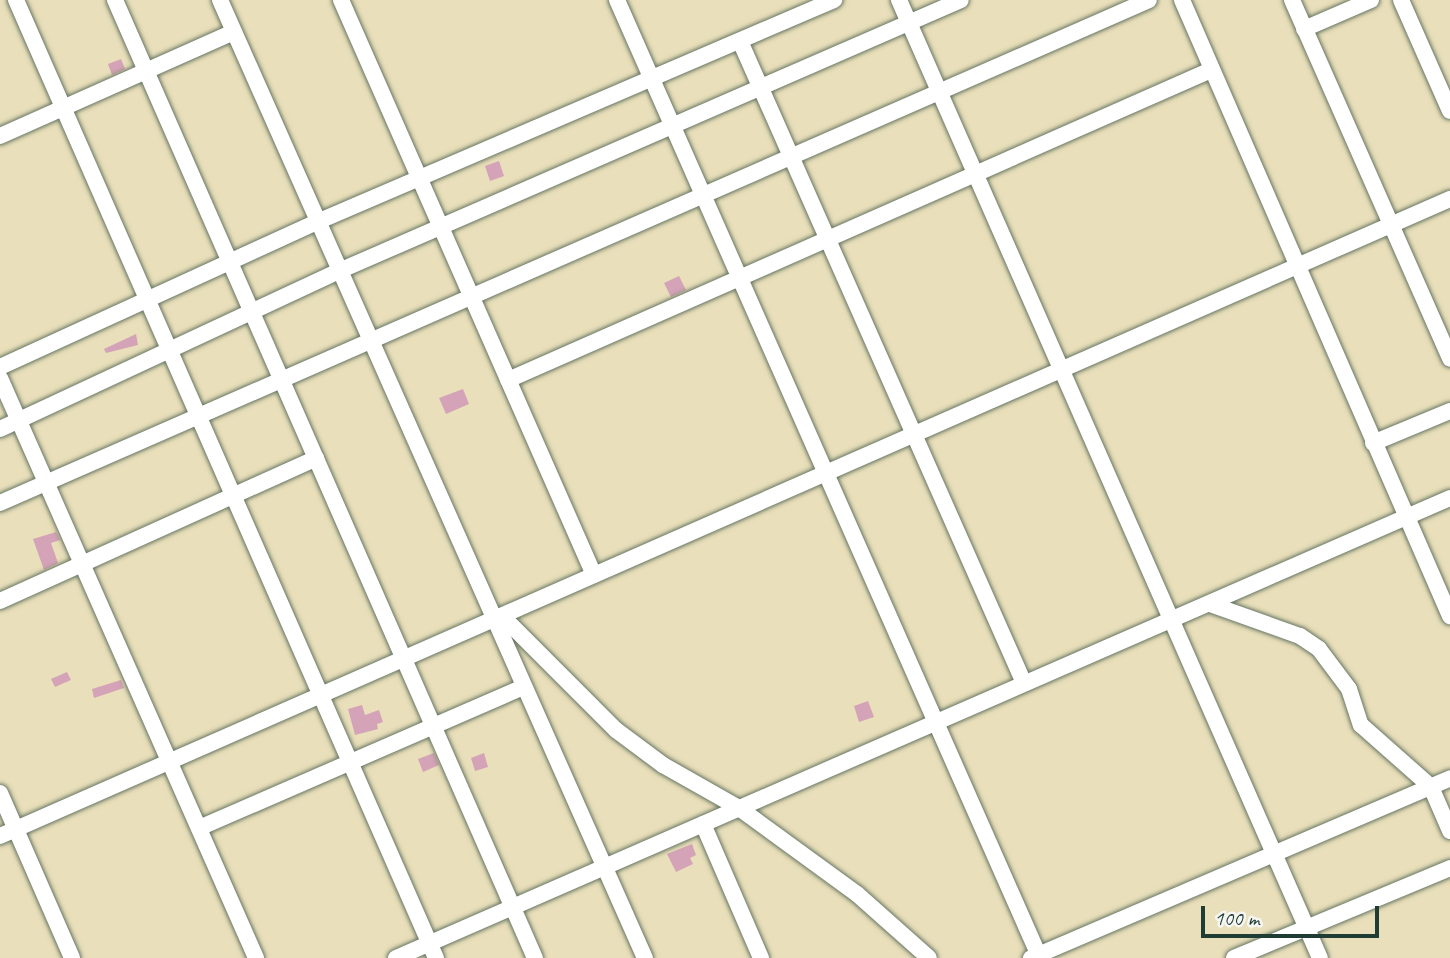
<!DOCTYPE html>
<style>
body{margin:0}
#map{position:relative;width:1450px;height:958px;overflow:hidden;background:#e9dfba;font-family:Caveat,sans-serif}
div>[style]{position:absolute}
.building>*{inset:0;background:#d4a3b7}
.roads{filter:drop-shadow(0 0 2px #667663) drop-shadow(0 0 2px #667663)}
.minor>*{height:16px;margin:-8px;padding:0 8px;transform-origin:8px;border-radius:8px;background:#fff}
span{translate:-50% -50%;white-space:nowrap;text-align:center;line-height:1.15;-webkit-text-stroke:7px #f6f6f2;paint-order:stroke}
.scale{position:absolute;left:1201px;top:906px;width:178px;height:32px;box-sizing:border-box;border:4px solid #1f3d34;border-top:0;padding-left:9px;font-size:21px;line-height:24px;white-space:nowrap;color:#1f3d34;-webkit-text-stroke:5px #f6f6f2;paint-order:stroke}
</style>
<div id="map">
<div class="building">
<div style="clip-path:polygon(121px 59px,125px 69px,112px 75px,108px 64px)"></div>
<div style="clip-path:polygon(499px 161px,504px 176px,490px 181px,485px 166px)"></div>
<div style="clip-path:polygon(679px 276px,686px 290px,671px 297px,664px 283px)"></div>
<div style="clip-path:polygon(136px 334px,138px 345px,106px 353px,104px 349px)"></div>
<div style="clip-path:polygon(463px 389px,469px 404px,446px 414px,439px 398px)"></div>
<div style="clip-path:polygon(56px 532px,60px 540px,51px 543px,58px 563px,44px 570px,33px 539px)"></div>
<div style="clip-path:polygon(67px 672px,71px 680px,55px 687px,51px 679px)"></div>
<div style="clip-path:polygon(121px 680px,124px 688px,94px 698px,92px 689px)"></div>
<div style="clip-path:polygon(868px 701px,874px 717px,859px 722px,854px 706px)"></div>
<div style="clip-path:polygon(362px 705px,365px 715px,379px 710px,383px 722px,377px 724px,378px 729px,355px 735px,348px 709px)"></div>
<div style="clip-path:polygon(434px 753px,439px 765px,423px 772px,418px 759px)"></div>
<div style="clip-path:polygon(484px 753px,488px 767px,475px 771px,471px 758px)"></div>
<div style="clip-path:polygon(692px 844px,696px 855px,690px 858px,693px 864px,676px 872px,667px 854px)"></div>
</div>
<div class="roads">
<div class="minor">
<div style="left:16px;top:0;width:1046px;rotate:66.33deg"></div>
<div style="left:115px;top:0;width:1046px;rotate:66.33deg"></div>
<div style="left:220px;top:0;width:1048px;rotate:66.08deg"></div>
<div style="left:341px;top:0;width:628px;rotate:66.25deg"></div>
<div style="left:617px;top:0;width:1047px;rotate:66.18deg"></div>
<div style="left:899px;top:0;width:1046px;rotate:66.28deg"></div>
<div style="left:1182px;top:0;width:672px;rotate:66.49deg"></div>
<div style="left:1292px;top:0;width:392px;rotate:66.2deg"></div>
<div style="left:1401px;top:0;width:121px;rotate:66.2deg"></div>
<div style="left:1304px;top:29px;width:73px;rotate:-23.4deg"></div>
<div style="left:740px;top:41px;width:702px;rotate:66.14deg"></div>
<div style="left:0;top:136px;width:256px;rotate:-24deg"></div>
<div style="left:0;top:367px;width:349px;rotate:-24.6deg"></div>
<div style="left:317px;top:222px;width:563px;rotate:-23.24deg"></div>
<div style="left:0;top:378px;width:634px;rotate:66.18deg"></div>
<div style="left:508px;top:380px;width:768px;rotate:-23.8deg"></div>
<div style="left:0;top:429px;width:374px;rotate:-25deg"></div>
<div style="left:339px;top:271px;width:678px;rotate:-23.54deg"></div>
<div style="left:1373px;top:443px;width:83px;rotate:-22.6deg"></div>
<div style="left:0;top:503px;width:1254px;rotate:-23.64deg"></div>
<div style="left:0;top:601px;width:347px;rotate:-24.3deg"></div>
<div style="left:1210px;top:604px;width:96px;rotate:19.6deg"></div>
<div style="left:1300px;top:636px;width:23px;rotate:34deg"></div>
<div style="left:1319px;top:649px;width:50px;rotate:53.1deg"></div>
<div style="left:1349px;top:689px;width:38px;rotate:72deg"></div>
<div style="left:1361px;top:725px;width:94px;rotate:41.5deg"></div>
<div style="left:1431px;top:787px;width:48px;rotate:66.6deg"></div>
<div style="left:502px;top:616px;width:161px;rotate:45deg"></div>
<div style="left:616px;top:730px;width:59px;rotate:36.7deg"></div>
<div style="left:663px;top:765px;width:87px;rotate:29.5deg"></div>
<div style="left:739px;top:808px;width:146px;rotate:36.1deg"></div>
<div style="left:857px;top:894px;width:96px;rotate:41.6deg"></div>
<div style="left:0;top:793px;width:180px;rotate:66.4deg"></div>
<div style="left:703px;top:824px;width:146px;rotate:66.6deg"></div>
<div style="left:199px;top:828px;width:353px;rotate:-23.5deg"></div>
<div style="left:0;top:836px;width:1584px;rotate:-23.72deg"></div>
<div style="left:396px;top:958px;width:1150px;rotate:-23.58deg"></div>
<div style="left:1031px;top:958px;width:456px;rotate:-23.2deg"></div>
<div style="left:1234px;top:958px;width:234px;rotate:-22.6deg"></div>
</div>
</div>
<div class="scale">100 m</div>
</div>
